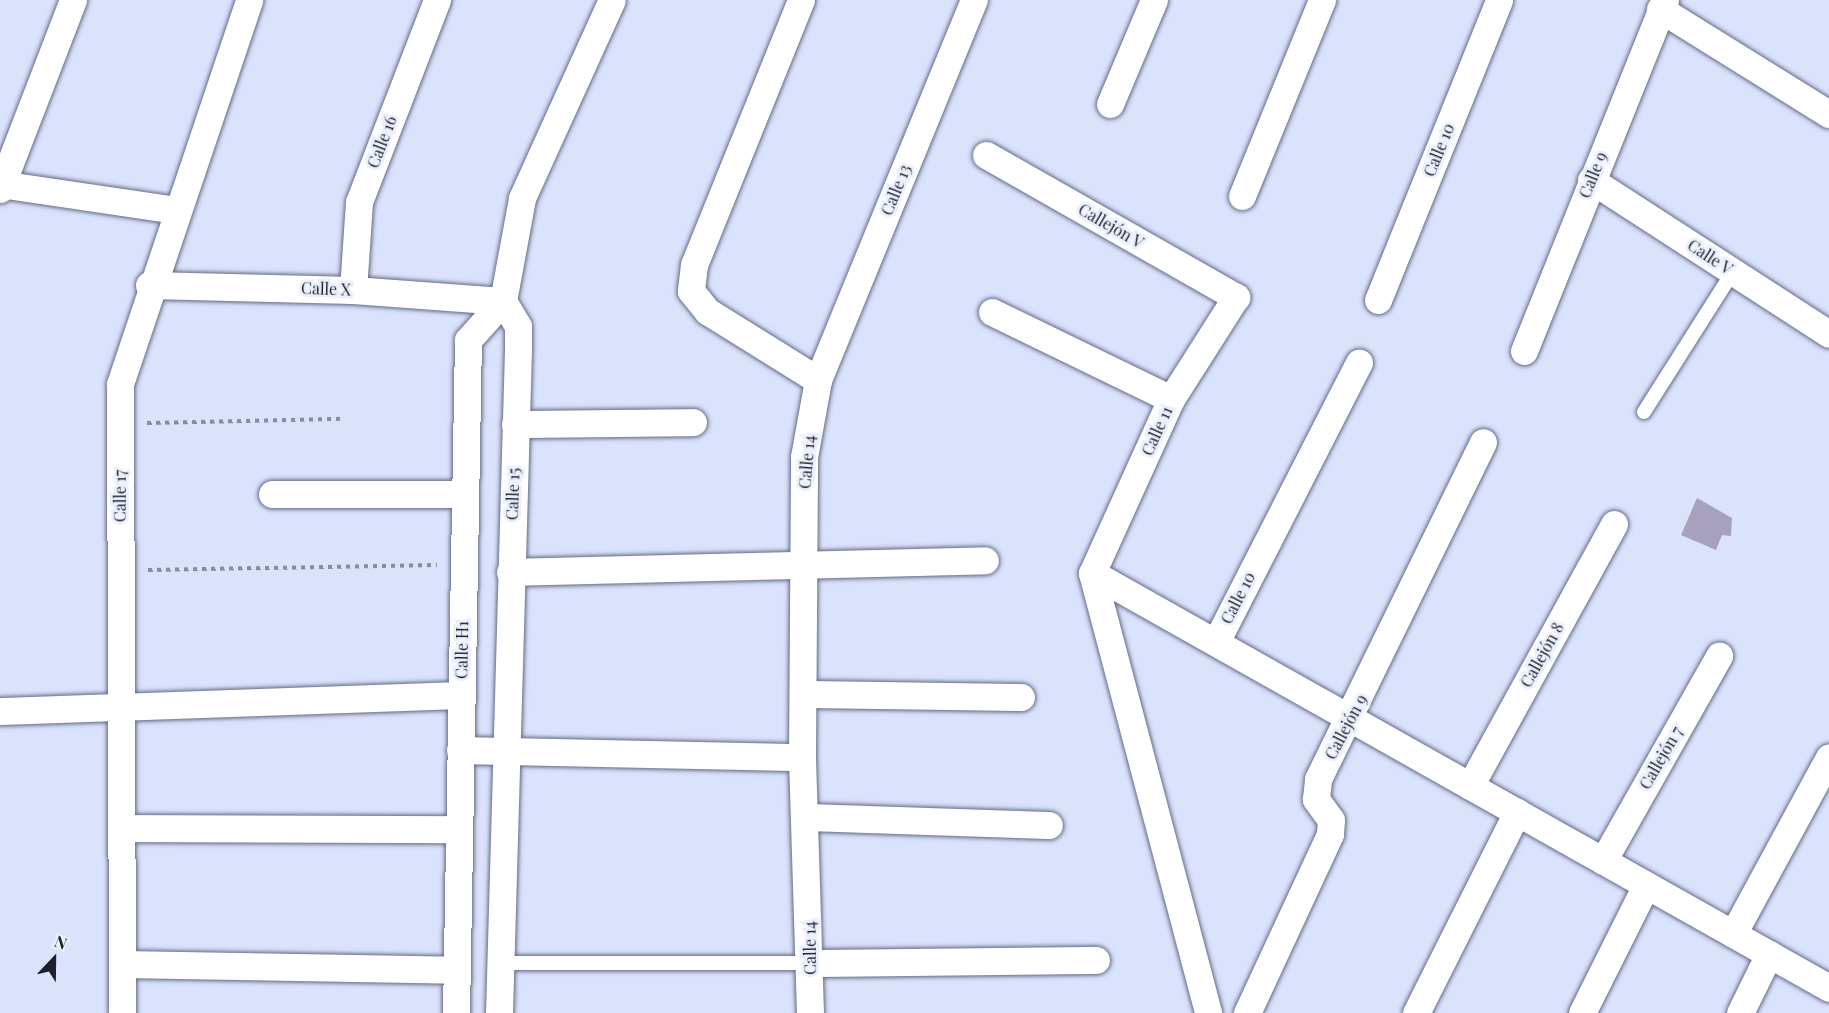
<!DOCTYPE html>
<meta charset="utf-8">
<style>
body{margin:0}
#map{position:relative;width:1829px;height:1013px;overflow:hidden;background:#dae2fc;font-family:"Playfair Display",serif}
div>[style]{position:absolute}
.building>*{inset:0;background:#a7a0bf}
.path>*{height:4px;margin-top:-2px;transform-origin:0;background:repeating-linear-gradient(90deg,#878da1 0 4.5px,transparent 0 9px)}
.roads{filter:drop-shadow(0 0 2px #636b87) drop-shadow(0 0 2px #636b87)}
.service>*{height:14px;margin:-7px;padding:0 7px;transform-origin:7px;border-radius:7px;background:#fff}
.minor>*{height:27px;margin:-13.5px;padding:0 13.5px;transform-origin:13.5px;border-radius:13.5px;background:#fff}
span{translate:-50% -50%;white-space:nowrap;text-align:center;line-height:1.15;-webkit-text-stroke:6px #ebf0fd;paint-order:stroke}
.street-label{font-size:16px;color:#1c202b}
.north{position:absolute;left:24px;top:929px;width:60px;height:60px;-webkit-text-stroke:4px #ebf0fd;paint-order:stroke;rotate:22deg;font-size:16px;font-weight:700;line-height:24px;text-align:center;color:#1c202b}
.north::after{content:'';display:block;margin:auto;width:21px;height:27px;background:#1c202b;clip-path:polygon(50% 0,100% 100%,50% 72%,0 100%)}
</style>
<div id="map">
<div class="building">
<div style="clip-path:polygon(1697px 498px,1732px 518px,1731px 536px,1722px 535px,1716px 550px,1681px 535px)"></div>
</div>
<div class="path">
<div style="left:147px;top:423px;width:197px;rotate:-1.2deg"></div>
<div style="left:148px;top:570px;width:289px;rotate:-1deg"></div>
</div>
<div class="roads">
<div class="service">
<div style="left:1644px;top:412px;width:166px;rotate:-57.6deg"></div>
<div style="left:500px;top:963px;width:311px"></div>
</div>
<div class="minor">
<div style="left:801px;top:0;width:286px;rotate:112deg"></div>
<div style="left:694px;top:265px;width:26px;rotate:97deg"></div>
<div style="left:691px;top:291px;width:26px;rotate:51deg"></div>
<div style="left:707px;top:311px;width:131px;rotate:31.9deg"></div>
<div style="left:1660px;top:9px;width:199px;rotate:31.9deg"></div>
<div style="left:1110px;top:104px;width:113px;rotate:-67.1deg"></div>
<div style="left:986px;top:155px;width:288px;rotate:29.6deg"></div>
<div style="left:1236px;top:297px;width:121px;rotate:122.5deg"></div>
<div style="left:1171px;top:399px;width:191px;rotate:114.4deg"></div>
<div style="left:1591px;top:180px;width:283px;rotate:32.9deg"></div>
<div style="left:0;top:184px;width:179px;rotate:8.4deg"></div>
<div style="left:0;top:189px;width:203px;rotate:-68.9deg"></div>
<div style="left:1242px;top:196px;width:212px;rotate:-67.8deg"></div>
<div style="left:149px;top:285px;width:204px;rotate:1.4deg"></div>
<div style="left:353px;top:290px;width:150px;rotate:4.2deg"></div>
<div style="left:353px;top:290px;width:88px;rotate:-86.1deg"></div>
<div style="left:359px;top:202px;width:217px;rotate:-68.9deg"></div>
<div style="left:1378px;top:300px;width:323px;rotate:-68deg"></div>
<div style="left:992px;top:312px;width:199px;rotate:25.9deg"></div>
<div style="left:1524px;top:351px;width:378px;rotate:-68.1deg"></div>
<div style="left:515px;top:424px;width:178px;rotate:-0.6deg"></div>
<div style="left:272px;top:494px;width:193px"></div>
<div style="left:510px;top:572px;width:475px;rotate:-1.4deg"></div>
<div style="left:1092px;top:573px;width:846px;rotate:29.38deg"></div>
<div style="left:1092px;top:573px;width:455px;rotate:75.2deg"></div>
<div style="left:1216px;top:642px;width:314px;rotate:-62.9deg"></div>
<div style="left:805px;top:694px;width:216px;rotate:0.8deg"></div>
<div style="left:0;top:711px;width:461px;rotate:-2deg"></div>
<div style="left:460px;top:750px;width:342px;rotate:1.2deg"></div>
<div style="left:1470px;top:786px;width:299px;rotate:-61.2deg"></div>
<div style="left:806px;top:817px;width:243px;rotate:1.9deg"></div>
<div style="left:121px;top:828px;width:337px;rotate:0.2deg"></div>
<div style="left:1603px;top:861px;width:236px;rotate:-60.5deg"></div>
<div style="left:1733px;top:934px;width:201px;rotate:-61.5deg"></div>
<div style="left:811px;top:963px;width:285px;rotate:-0.6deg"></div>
<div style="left:122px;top:964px;width:333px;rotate:1deg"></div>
<div style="left:122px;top:1013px;width:629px;rotate:-90.18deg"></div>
<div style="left:120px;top:384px;width:405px;rotate:-71.4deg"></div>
<div style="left:456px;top:1013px;width:673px;rotate:-88.98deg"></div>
<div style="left:468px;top:340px;width:52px;rotate:-48.1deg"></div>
<div style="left:499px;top:1013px;width:664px;rotate:-88.36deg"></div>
<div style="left:518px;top:349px;width:23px;rotate:-90deg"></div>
<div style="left:518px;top:326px;width:29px;rotate:-121deg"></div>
<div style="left:503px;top:301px;width:105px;rotate:-79.5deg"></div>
<div style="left:522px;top:198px;width:217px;rotate:-65.6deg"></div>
<div style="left:810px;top:1013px;width:256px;rotate:-91.8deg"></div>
<div style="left:802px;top:757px;width:300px;rotate:-89.6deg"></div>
<div style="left:804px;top:457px;width:78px;rotate:-79.7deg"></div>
<div style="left:818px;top:380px;width:411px;rotate:-67.7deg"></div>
<div style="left:1247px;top:1013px;width:197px;rotate:-65.1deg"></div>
<div style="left:1330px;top:834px;width:14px;rotate:-86deg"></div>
<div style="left:1331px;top:820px;width:26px;rotate:-126deg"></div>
<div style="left:1316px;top:799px;width:20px;rotate:-84deg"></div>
<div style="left:1318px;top:779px;width:375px;rotate:-63.9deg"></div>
<div style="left:1416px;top:1013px;width:225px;rotate:-63.3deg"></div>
<div style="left:1582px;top:1013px;width:143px;rotate:-63.4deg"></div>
<div style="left:1740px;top:1013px;width:66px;rotate:-63.8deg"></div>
</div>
</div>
<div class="street-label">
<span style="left:382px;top:142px;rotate:-69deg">Calle 16</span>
<span style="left:1439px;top:150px;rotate:-68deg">Calle 10</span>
<span style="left:1593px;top:175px;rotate:-68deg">Calle 9</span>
<span style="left:896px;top:190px;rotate:-68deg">Calle 13</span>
<span style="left:1111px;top:226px;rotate:30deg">Callejón V</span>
<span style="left:1710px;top:257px;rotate:33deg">Calle V</span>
<span style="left:326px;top:289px;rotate:2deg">Calle X</span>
<span style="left:1157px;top:431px;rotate:-66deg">Calle 11</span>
<span style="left:807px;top:462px;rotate:-85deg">Calle 14</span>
<span style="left:513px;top:494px;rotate:-88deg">Calle 15</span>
<span style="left:120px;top:496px;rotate:-90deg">Calle 17</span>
<span style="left:1238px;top:598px;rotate:-63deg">Calle 10</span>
<span style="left:462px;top:650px;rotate:-89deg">Calle H1</span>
<span style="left:1542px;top:655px;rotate:-61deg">Callejón 8</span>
<span style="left:1346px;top:727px;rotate:-62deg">Callejón 9</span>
<span style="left:1661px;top:758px;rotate:-60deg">Callejón 7</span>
<span style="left:810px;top:948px;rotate:-91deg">Calle 14</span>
</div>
<div class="north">N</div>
</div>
